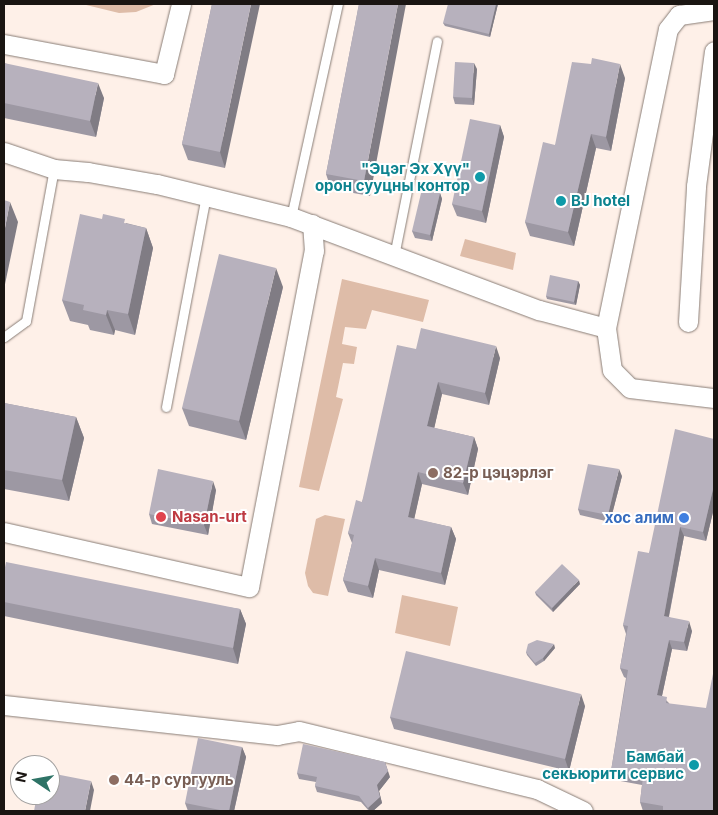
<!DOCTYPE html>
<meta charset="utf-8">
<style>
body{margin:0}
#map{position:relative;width:718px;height:815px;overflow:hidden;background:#fef0e8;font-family:Inter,sans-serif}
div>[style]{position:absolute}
.green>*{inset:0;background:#debca8}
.roads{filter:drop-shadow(0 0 1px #897d76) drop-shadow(0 0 1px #897d76)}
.service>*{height:9px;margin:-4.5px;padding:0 4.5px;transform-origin:4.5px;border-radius:4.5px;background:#fff}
.minor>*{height:19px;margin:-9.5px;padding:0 9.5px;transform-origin:9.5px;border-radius:9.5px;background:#fff}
.wall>*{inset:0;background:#9d98a3}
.shaded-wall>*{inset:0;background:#807c84}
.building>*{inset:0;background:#b7b1bd}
.dots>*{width:14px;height:14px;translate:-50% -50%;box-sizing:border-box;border:2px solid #fff;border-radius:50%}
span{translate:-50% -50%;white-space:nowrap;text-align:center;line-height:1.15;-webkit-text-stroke:4px #fff;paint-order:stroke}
.culture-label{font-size:15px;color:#0d838f;font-weight:700}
.right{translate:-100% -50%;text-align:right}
.left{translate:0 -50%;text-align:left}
.education-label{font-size:15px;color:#785e54;font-weight:700}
.health-label{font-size:15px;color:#be3a42;font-weight:700}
.shop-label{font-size:15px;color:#366cbe;font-weight:700}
.frame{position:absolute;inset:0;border:5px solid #1a1512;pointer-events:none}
.north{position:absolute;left:10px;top:755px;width:50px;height:50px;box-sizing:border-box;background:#fff;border:1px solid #a3a1a0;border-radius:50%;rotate:282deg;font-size:14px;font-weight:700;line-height:20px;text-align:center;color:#1a1512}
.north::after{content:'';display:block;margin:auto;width:18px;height:22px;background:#2e7366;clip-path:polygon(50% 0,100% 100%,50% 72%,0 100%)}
</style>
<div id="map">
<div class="green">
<div style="clip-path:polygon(82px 4px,156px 4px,136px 12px,119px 13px)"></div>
<div style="clip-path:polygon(465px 239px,516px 253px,513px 270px,460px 256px)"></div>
<div style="clip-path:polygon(342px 279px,429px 300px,423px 322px,372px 310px,366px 329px,345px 327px,342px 344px,357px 347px,354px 364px,343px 363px,336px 397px,343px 399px,319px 491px,299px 487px)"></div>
<div style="clip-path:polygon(325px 515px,345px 519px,328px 596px,313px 593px,308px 586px,305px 573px,316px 519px)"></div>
<div style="clip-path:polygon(402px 595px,458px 607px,450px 646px,395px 633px)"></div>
</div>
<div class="roads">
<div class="service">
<div style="left:291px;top:217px;width:218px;rotate:-77.6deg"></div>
<div style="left:394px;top:256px;width:219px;rotate:-78.7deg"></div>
<div style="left:4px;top:337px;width:27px;rotate:-36deg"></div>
<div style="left:26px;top:321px;width:155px;rotate:-79.6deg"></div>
<div style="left:166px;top:407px;width:215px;rotate:-79.3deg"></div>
</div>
<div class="minor">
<div style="left:4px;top:44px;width:163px;rotate:10.6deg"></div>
<div style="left:164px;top:74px;width:72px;rotate:-76.3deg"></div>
<div style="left:4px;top:152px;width:53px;rotate:18.8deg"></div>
<div style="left:54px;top:169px;width:34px;rotate:5deg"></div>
<div style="left:88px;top:172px;width:70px;rotate:9.9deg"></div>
<div style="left:157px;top:184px;width:138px;rotate:13.8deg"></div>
<div style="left:291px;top:217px;width:265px;rotate:20.6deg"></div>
<div style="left:539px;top:310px;width:69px;rotate:15deg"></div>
<div style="left:606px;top:328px;width:305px;rotate:-78.3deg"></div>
<div style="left:668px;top:29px;width:18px;rotate:-52deg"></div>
<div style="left:679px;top:15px;width:35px;rotate:-8deg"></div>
<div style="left:688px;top:322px;width:136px;rotate:-86.6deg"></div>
<div style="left:696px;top:186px;width:136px;rotate:-82.4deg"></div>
<div style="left:606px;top:328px;width:42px;rotate:81.9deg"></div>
<div style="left:612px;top:370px;width:25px;rotate:45deg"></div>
<div style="left:630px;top:388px;width:85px;rotate:6.8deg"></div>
<div style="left:4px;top:532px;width:251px;rotate:12.7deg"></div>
<div style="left:249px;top:587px;width:342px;rotate:-79.1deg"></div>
<div style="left:314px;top:251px;width:27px;rotate:-94deg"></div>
<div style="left:4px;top:705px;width:275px;rotate:6.3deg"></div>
<div style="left:277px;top:735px;width:22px;rotate:-10deg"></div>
<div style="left:299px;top:731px;width:245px;rotate:13.7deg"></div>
<div style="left:537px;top:789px;width:51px;rotate:25.6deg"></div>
</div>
</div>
<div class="wall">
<div style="clip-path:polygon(212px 4px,225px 168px,188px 160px,182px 144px)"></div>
<div style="clip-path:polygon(359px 4px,370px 196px,331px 189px,326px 174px)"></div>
<div style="clip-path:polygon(498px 4px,490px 37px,445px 26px,443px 23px)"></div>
<div style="clip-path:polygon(4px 63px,104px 98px,96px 137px,4px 118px)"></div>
<div style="clip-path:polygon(477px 69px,474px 105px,455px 104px,453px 97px)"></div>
<div style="clip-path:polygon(625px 78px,611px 151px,596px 148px,574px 246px,530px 236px,525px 222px,555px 145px)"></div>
<div style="clip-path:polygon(500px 125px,504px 137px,486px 223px,457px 216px,452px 204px)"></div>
<div style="clip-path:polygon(440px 193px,442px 199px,432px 241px,415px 238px,412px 231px)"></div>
<div style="clip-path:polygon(126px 223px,146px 228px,153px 248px,135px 335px,115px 330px,114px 335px,90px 330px,88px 325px,70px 321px,62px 300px)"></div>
<div style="clip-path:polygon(578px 281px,580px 285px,576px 305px,547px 299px,546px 296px)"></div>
<div style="clip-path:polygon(283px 287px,246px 440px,189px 426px,182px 408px)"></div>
<div style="clip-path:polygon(416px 349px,500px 358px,489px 405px,442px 394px,434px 428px,474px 437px,478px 449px,468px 495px,422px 484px,414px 519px,451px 527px,456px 539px,445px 585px,379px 570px,373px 598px,348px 592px,343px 580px,352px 543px,348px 533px,362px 502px)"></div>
<div style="clip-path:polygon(4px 403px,76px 417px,84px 438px,69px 501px,4px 489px)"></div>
<div style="clip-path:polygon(714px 439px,714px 508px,706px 541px,684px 536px,669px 617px,692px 631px,687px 651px,672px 649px,662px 696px,669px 703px,714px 811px,643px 811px,640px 802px,642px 785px,615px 780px,611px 771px,626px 678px,624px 677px,620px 668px,626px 634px,623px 625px,649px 553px)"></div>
<div style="clip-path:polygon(622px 476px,610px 522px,580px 515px,578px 509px)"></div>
<div style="clip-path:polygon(216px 490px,208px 535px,152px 524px,149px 514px)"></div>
<div style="clip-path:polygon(4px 573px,240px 609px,246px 624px,238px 664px,4px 616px)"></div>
<div style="clip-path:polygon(580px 584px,553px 612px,536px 595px,535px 592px)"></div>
<div style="clip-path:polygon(555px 648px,544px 661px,536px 666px,527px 655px,526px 652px)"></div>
<div style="clip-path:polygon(585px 706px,569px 771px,394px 729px,390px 717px)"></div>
<div style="clip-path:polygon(242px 747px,246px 757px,234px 811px,188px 811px,185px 803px)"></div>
<div style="clip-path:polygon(297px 773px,390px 777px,379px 791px,382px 803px,373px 811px,369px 811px,361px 802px,317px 792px,315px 786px,316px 782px,299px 779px)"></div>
</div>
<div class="shaded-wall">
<div style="clip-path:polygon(251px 4px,260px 4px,225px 168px,220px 152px)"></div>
<div style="clip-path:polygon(398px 4px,406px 4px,370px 196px,364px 181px)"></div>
<div style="clip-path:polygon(496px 4px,498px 4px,490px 37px,489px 34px)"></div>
<div style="clip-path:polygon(474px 63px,477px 69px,474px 105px,472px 98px)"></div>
<div style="clip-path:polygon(620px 64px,625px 78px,611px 151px,606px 137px)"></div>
<div style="clip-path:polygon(98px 83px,104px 98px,96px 137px,90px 121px)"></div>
<div style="clip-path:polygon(500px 125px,504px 137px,486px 223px,482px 211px)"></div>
<div style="clip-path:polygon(591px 134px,596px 148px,574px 246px,568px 232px)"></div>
<div style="clip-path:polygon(440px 193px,442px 199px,432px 241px,430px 235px)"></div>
<div style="clip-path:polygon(10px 202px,18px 222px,4px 289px,4px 233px)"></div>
<div style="clip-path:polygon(146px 228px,153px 248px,135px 335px,128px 314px)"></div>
<div style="clip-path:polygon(276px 268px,283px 287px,246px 440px,239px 421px)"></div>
<div style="clip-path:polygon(578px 281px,580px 285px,576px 305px,574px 302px)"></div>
<div style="clip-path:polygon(107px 310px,115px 330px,114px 335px,106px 315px)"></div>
<div style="clip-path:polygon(496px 346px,500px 358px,489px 405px,485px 393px)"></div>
<div style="clip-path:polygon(438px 382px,442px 394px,432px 438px,427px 426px)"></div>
<div style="clip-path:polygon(76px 417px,84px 438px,69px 501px,62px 480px)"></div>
<div style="clip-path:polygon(474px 437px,478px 449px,468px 495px,463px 483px)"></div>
<div style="clip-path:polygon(619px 469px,622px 476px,610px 522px,608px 515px)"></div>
<div style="clip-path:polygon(418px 472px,422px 484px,412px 529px,408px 517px)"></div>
<div style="clip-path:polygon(213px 481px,216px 490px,208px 535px,204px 525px)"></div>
<div style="clip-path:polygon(714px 485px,714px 508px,706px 541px,703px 532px)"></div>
<div style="clip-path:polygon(451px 527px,456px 539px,445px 585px,441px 573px)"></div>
<div style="clip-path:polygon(680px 527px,684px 536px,667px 625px,664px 616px)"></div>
<div style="clip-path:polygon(375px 558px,379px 570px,373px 598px,368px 586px)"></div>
<div style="clip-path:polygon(579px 580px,580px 584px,553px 612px,552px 608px)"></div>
<div style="clip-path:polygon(240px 609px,246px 624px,238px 664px,233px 648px)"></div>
<div style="clip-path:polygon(689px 621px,692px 631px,687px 651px,684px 642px)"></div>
<div style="clip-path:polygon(669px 640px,672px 649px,660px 705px,657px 695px)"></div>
<div style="clip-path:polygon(554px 644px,555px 648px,544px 661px,543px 658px)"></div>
<div style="clip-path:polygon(581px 694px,585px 706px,569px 771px,565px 759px)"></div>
<div style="clip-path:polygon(242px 747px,246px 757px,234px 811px,229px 811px)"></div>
<div style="clip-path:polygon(385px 762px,390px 777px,379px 791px,382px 803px,373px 811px,370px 811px,368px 808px,377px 785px)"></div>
<div style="clip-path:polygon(91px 781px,94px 790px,90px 811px,85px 811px)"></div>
</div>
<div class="building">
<div style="clip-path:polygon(212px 4px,251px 4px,220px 152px,182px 144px)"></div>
<div style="clip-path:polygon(359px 4px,398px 4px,364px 181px,326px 174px)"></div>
<div style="clip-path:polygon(448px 4px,496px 4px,489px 34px,443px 23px)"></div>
<div style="clip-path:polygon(592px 58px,620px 64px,606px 137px,591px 134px,568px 232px,525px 222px,543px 142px,555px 145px,572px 62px,591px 64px)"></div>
<div style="clip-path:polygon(455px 62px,474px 63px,472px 98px,453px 97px)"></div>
<div style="clip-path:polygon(4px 63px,98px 83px,90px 121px,4px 103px)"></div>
<div style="clip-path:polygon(470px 119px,500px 125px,482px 211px,452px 204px)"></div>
<div style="clip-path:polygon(422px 189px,440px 193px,430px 235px,412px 231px)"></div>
<div style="clip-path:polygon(4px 200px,10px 202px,4px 233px)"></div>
<div style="clip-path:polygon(80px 214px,102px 219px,103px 214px,125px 219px,124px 223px,146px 228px,128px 314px,107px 310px,106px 315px,83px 310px,84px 305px,62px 300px)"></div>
<div style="clip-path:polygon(219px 254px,276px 268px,239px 421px,182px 408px)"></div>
<div style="clip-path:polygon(550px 275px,578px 281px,574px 302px,546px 296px)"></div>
<div style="clip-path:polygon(421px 328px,496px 346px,485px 393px,438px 382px,427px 426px,474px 437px,463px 483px,418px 472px,408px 517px,451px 527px,441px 573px,375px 558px,368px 586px,343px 580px,354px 535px,348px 533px,356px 500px,362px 502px,397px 345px,416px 349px)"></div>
<div style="clip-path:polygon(4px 403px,76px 417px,62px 480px,4px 470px)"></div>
<div style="clip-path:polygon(675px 429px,714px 439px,714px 485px,703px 532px,680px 527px,664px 616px,689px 621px,684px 642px,669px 640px,657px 695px,667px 697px,666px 703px,706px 708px,714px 669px,714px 811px,671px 811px,663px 810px,663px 806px,640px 802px,643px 777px,611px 771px,628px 670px,620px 668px,628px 626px,623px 625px,638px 551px,649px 553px)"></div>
<div style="clip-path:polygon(588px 464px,619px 469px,608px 515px,578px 509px)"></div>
<div style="clip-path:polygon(158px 469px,213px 481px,204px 525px,149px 514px)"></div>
<div style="clip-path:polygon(6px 562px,240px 609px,233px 648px,4px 602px,4px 573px)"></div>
<div style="clip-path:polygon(562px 564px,579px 580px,552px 608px,535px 592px)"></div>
<div style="clip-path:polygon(537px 640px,554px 644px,543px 658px,535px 663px,526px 652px,528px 644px)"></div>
<div style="clip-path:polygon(406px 651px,581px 694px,565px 759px,390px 717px)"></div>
<div style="clip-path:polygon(198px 738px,242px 747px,229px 811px,225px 811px,185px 803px)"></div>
<div style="clip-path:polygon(303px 744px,385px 762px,388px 771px,377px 785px,380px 797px,368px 808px,359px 796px,315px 786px,317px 777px,297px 773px)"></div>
<div style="clip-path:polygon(50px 773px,91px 781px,85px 811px,34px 811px,37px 795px,50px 795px)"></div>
</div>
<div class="dots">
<div style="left:480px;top:177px;background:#0f9aa8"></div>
<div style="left:561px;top:201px;background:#0f9aa8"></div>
<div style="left:433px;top:473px;background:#8d6e63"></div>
<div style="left:161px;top:517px;background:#e0444e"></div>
<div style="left:684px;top:518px;background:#3f7fe0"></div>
<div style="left:694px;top:765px;background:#0f9aa8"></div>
<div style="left:114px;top:780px;background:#8d6e63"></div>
</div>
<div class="culture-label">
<span class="right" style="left:470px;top:177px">"Эцэг Эх Хүү"<br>орон сууцны контор</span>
<span class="left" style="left:571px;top:201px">BJ hotel</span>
<span class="right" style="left:684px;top:765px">Бамбай<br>секьюрити сервис</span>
</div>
<div class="education-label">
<span class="left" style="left:443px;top:473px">82-р цэцэрлэг</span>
<span class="left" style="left:124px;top:780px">44-р сургууль</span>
</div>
<div class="health-label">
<span class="left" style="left:172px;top:517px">Nasan-urt</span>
</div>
<div class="shop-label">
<span class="right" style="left:674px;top:518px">хос алим</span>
</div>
<div class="frame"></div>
<div class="north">N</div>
</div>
